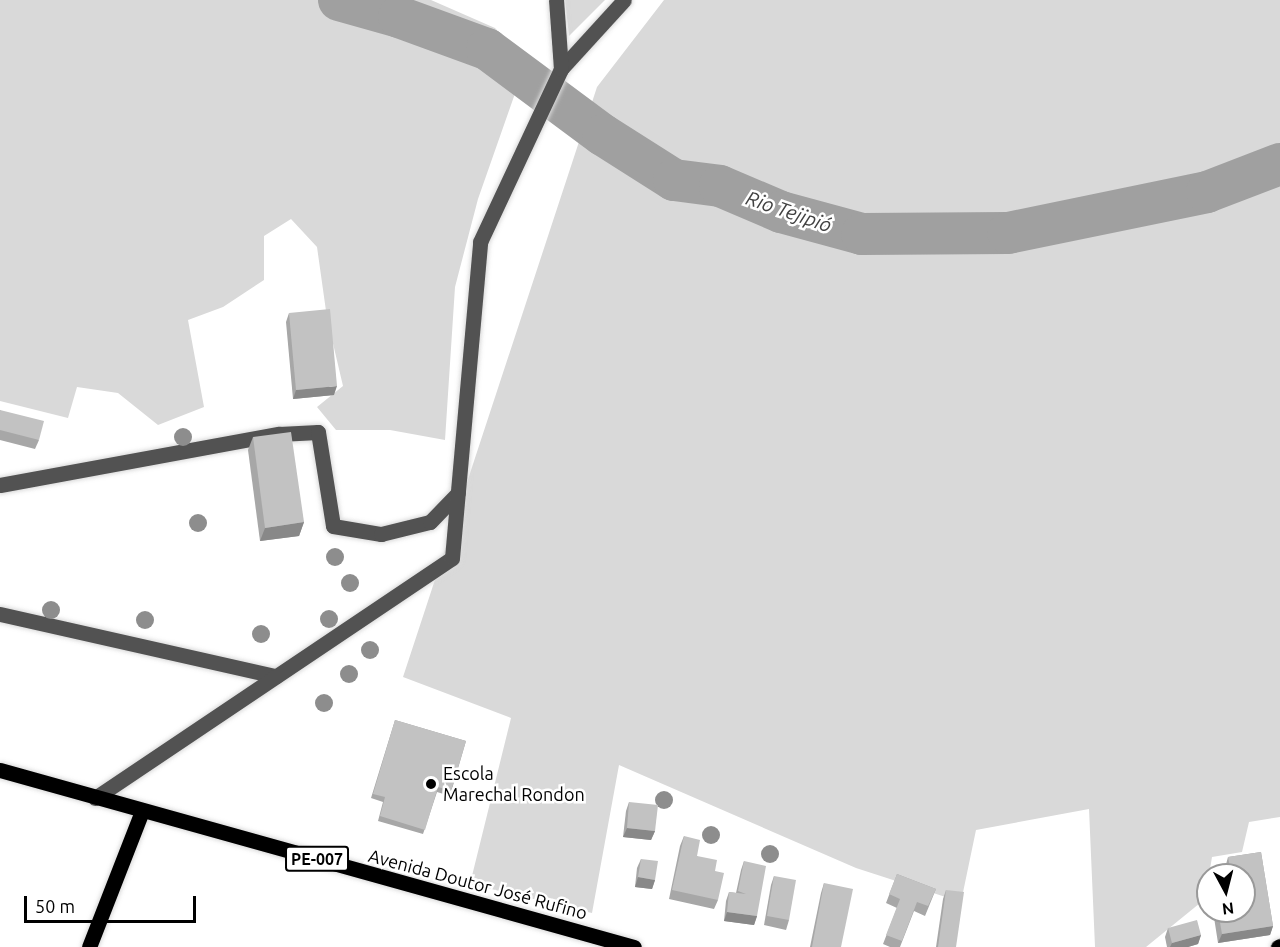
<!DOCTYPE html>
<meta charset="utf-8">
<style>
body{margin:0}
#map{position:relative;width:1280px;height:947px;overflow:hidden;background:#fff;font-family:Ubuntu,sans-serif}
div>[style]{position:absolute}
.green>*{inset:0;background:#d9d9d9}
.river>*{height:42px;margin:-21px;padding:0 21px;transform-origin:21px;border-radius:21px;background:#a0a0a0}
.roads{filter:drop-shadow(0 0 2px #dbdbdb) drop-shadow(0 0 2px #dbdbdb)}
.minor>*{height:15px;margin:-7.5px;padding:0 7.5px;transform-origin:7.5px;border-radius:7.5px;background:#525252}
.major>*{height:15px;margin:-7.5px;padding:0 7.5px;transform-origin:7.5px;border-radius:7.5px;background:#000}
.trees>*{width:18px;height:18px;margin:-9px;border-radius:50%;background:#8d8d8d}
.wall>*{inset:0;background:#a7a7a7}
.shaded-wall>*{inset:0;background:#888}
.building>*{inset:0;background:#c2c2c2}
.dots>*{width:16px;height:16px;translate:-50% -50%;box-sizing:border-box;border:3px solid #fff;border-radius:50%}
span{translate:-50% -50%;white-space:nowrap;text-align:center;line-height:1.15;-webkit-text-stroke:5px #fff;paint-order:stroke}
.shield-label span{padding:2px 4px;background:#fff;border:2px solid;border-radius:4px;-webkit-text-stroke-width:0}
.shield-label{font-size:16px;color:#000;font-weight:700}
.poi-label{font-size:18px;color:#000}
.left{translate:0 -50%;text-align:left}
.street-label{font-size:18px;color:#000}
.water-label{font-size:20px;color:#414141;font-style:italic}
.north{position:absolute;left:1196px;top:863px;width:60px;height:60px;box-sizing:border-box;background:#fff;border:2px solid #999;border-radius:50%;rotate:173deg;font-size:16px;font-weight:700;line-height:24px;text-align:center;color:#000}
.north::after{content:'';display:block;margin:auto;width:21px;height:27px;background:#000;clip-path:polygon(50% 0,100% 100%,50% 72%,0 100%)}
.scale{position:absolute;left:24px;top:896px;width:172px;height:27px;box-sizing:border-box;border:3px solid #000;border-top:0;padding-left:8px;font-size:18px;line-height:21px;white-space:nowrap;color:#000;-webkit-text-stroke:4px #fff;paint-order:stroke}
</style>
<div id="map">
<div class="green">
<div style="clip-path:polygon(0 0,431px 0,495px 28px,526px 62px,478px 199px,455px 287px,445px 440px,390px 430px,336px 430px,317px 407px,343px 386px,327px 318px,317px 247px,291px 219px,264px 236px,264px 280px,223px 307px,188px 320px,204px 407px,158px 425px,118px 393px,77px 387px,68px 418px,0 401px)"></div>
<div style="clip-path:polygon(565px 0,605px 0,569px 36px)"></div>
<div style="clip-path:polygon(664px 0,1280px 0,1280px 817px,1249px 822px,1242px 852px,1212px 857px,1205px 899px,1146px 947px,1095px 947px,1089px 809px,976px 830px,961px 902px,856px 868px,619px 765px,592px 913px,470px 884px,511px 718px,403px 677px,597px 87px)"></div>
</div>
<div class="river">
<div style="left:339px;top:0;width:62px;rotate:15.8deg"></div>
<div style="left:399px;top:17px;width:94px;rotate:20deg"></div>
<div style="left:487px;top:49px;width:144px;rotate:36.6deg"></div>
<div style="left:603px;top:135px;width:84px;rotate:32.4deg"></div>
<div style="left:674px;top:180px;width:46px;rotate:7.4deg"></div>
<div style="left:720px;top:186px;width:66px;rotate:23.1deg"></div>
<div style="left:781px;top:212px;width:84px;rotate:15.2deg"></div>
<div style="left:862px;top:234px;width:146px;rotate:-0.4deg"></div>
<div style="left:1008px;top:233px;width:203px;rotate:-11.6deg"></div>
<div style="left:1207px;top:192px;width:78px;rotate:-21deg"></div>
</div>
<div class="roads">
<div class="minor">
<div style="left:561px;top:69px;width:93px;rotate:-47.6deg"></div>
<div style="left:0;top:485px;width:284px;rotate:-10.4deg"></div>
<div style="left:279px;top:434px;width:39px;rotate:-3deg"></div>
<div style="left:318px;top:432px;width:95px;rotate:80.9deg"></div>
<div style="left:333px;top:526px;width:49px;rotate:9.5deg"></div>
<div style="left:381px;top:534px;width:50px;rotate:-13.8deg"></div>
<div style="left:430px;top:522px;width:40px;rotate:-46deg"></div>
<div style="left:0;top:614px;width:283px;rotate:12.7deg"></div>
<div style="left:95px;top:798px;width:430px;rotate:-33.9deg"></div>
<div style="left:452px;top:558px;width:317px;rotate:-84.9deg"></div>
<div style="left:480px;top:242px;width:191px;rotate:-64.9deg"></div>
<div style="left:561px;top:69px;width:69px;rotate:-94.1deg"></div>
</div>
<div class="major">
<div style="left:0;top:770px;width:658px;rotate:15.6deg"></div>
<div style="left:89px;top:947px;width:146px;rotate:-68.7deg"></div>
<div style="left:1278px;top:947px;width:2px;rotate:-27deg"></div>
</div>
</div>
<div class="trees">
<div style="left:183px;top:437px"></div>
<div style="left:198px;top:523px"></div>
<div style="left:335px;top:557px"></div>
<div style="left:350px;top:583px"></div>
<div style="left:51px;top:610px"></div>
<div style="left:329px;top:619px"></div>
<div style="left:145px;top:620px"></div>
<div style="left:261px;top:634px"></div>
<div style="left:370px;top:650px"></div>
<div style="left:349px;top:674px"></div>
<div style="left:324px;top:703px"></div>
<div style="left:664px;top:800px"></div>
<div style="left:711px;top:835px"></div>
<div style="left:770px;top:854px"></div>
</div>
<div class="wall">
<div style="clip-path:polygon(289px 313px,334px 395px,293px 399px,286px 322px)"></div>
<div style="clip-path:polygon(0 410px,39px 440px,35px 449px,0 440px)"></div>
<div style="clip-path:polygon(253px 437px,304px 522px,299px 536px,260px 541px,248px 450px)"></div>
<div style="clip-path:polygon(395px 720px,466px 741px,450px 796px,437px 792px,423px 834px,378px 821px,383px 802px,371px 798px)"></div>
<div style="clip-path:polygon(629px 802px,655px 831px,651px 840px,623px 837px,626px 811px)"></div>
<div style="clip-path:polygon(684px 836px,697px 856px,715px 871px,718px 900px,714px 909px,669px 899px,680px 846px)"></div>
<div style="clip-path:polygon(1261px 852px,1273px 926px,1270px 935px,1218px 943px,1213px 911px,1244px 911px,1244px 875px,1218px 875px,1221px 869px,1225px 868px,1228px 857px)"></div>
<div style="clip-path:polygon(641px 859px,655px 880px,652px 889px,635px 887px,637px 868px)"></div>
<div style="clip-path:polygon(744px 861px,757px 916px,754px 925px,724px 921px,726px 901px,729px 892px,736px 893px,741px 870px)"></div>
<div style="clip-path:polygon(897px 874px,936px 889px,925px 916px,914px 911px,900px 947px,890px 947px,883px 944px,897px 908px,886px 903px)"></div>
<div style="clip-path:polygon(774px 876px,789px 920px,786px 930px,764px 925px,771px 885px)"></div>
<div style="clip-path:polygon(824px 883px,841px 947px,810px 947px,821px 893px)"></div>
<div style="clip-path:polygon(946px 890px,956px 947px,936px 947px,943px 899px)"></div>
<div style="clip-path:polygon(1168px 928px,1201px 935px,1198px 944px,1188px 947px,1167px 947px,1165px 937px)"></div>
</div>
<div class="shaded-wall">
<div style="clip-path:polygon(337px 386px,334px 395px,293px 399px,296px 390px)"></div>
<div style="clip-path:polygon(304px 522px,299px 536px,260px 541px,265px 528px)"></div>
<div style="clip-path:polygon(627px 828px,655px 831px,651px 840px,623px 837px)"></div>
<div style="clip-path:polygon(638px 877px,655px 880px,652px 889px,635px 887px)"></div>
<div style="clip-path:polygon(727px 912px,757px 916px,754px 925px,724px 921px)"></div>
<div style="clip-path:polygon(1273px 926px,1270px 935px,1218px 943px,1222px 934px)"></div>
<div style="clip-path:polygon(1201px 935px,1198px 944px,1188px 947px,1170px 947px,1172px 943px)"></div>
</div>
<div class="building">
<div style="clip-path:polygon(330px 309px,337px 386px,296px 390px,289px 313px)"></div>
<div style="clip-path:polygon(0 410px,44px 421px,39px 440px,0 430px)"></div>
<div style="clip-path:polygon(291px 432px,304px 522px,265px 528px,253px 437px)"></div>
<div style="clip-path:polygon(395px 720px,466px 741px,451px 791px,438px 787px,425px 830px,380px 816px,385px 797px,373px 794px)"></div>
<div style="clip-path:polygon(629px 802px,658px 805px,655px 831px,627px 828px)"></div>
<div style="clip-path:polygon(684px 836px,700px 840px,697px 856px,717px 860px,715px 871px,724px 873px,718px 900px,672px 890px)"></div>
<div style="clip-path:polygon(1261px 852px,1273px 926px,1222px 934px,1218px 911px,1244px 911px,1244px 875px,1222px 875px,1221px 869px,1230px 867px,1228px 857px)"></div>
<div style="clip-path:polygon(641px 859px,658px 861px,655px 880px,638px 877px)"></div>
<div style="clip-path:polygon(744px 861px,766px 866px,757px 916px,727px 912px,729px 892px,746px 894px,738px 891px)"></div>
<div style="clip-path:polygon(897px 874px,936px 889px,928px 906px,917px 902px,902px 941px,886px 935px,900px 899px,889px 894px)"></div>
<div style="clip-path:polygon(774px 876px,796px 880px,789px 920px,767px 916px)"></div>
<div style="clip-path:polygon(824px 883px,853px 889px,841px 947px,812px 947px)"></div>
<div style="clip-path:polygon(946px 890px,964px 892px,956px 947px,938px 947px)"></div>
<div style="clip-path:polygon(1197px 920px,1201px 935px,1172px 943px,1168px 928px)"></div>
</div>
<div class="dots">
<div style="left:431px;top:784px;background:#000"></div>
</div>
<div class="shield-label">
<span style="left:317px;top:859px">PE-007</span>
</div>
<div class="poi-label">
<span class="left" style="left:443px;top:784px">Escola<br>Marechal Rondon</span>
</div>
<div class="street-label">
<span style="left:478px;top:884px;rotate:15deg">Avenida Doutor José Rufino</span>
</div>
<div class="water-label">
<span style="left:789px;top:211px;rotate:19deg">Rio Tejipió</span>
</div>
<div class="north">N</div>
<div class="scale">50 m</div>
</div>
